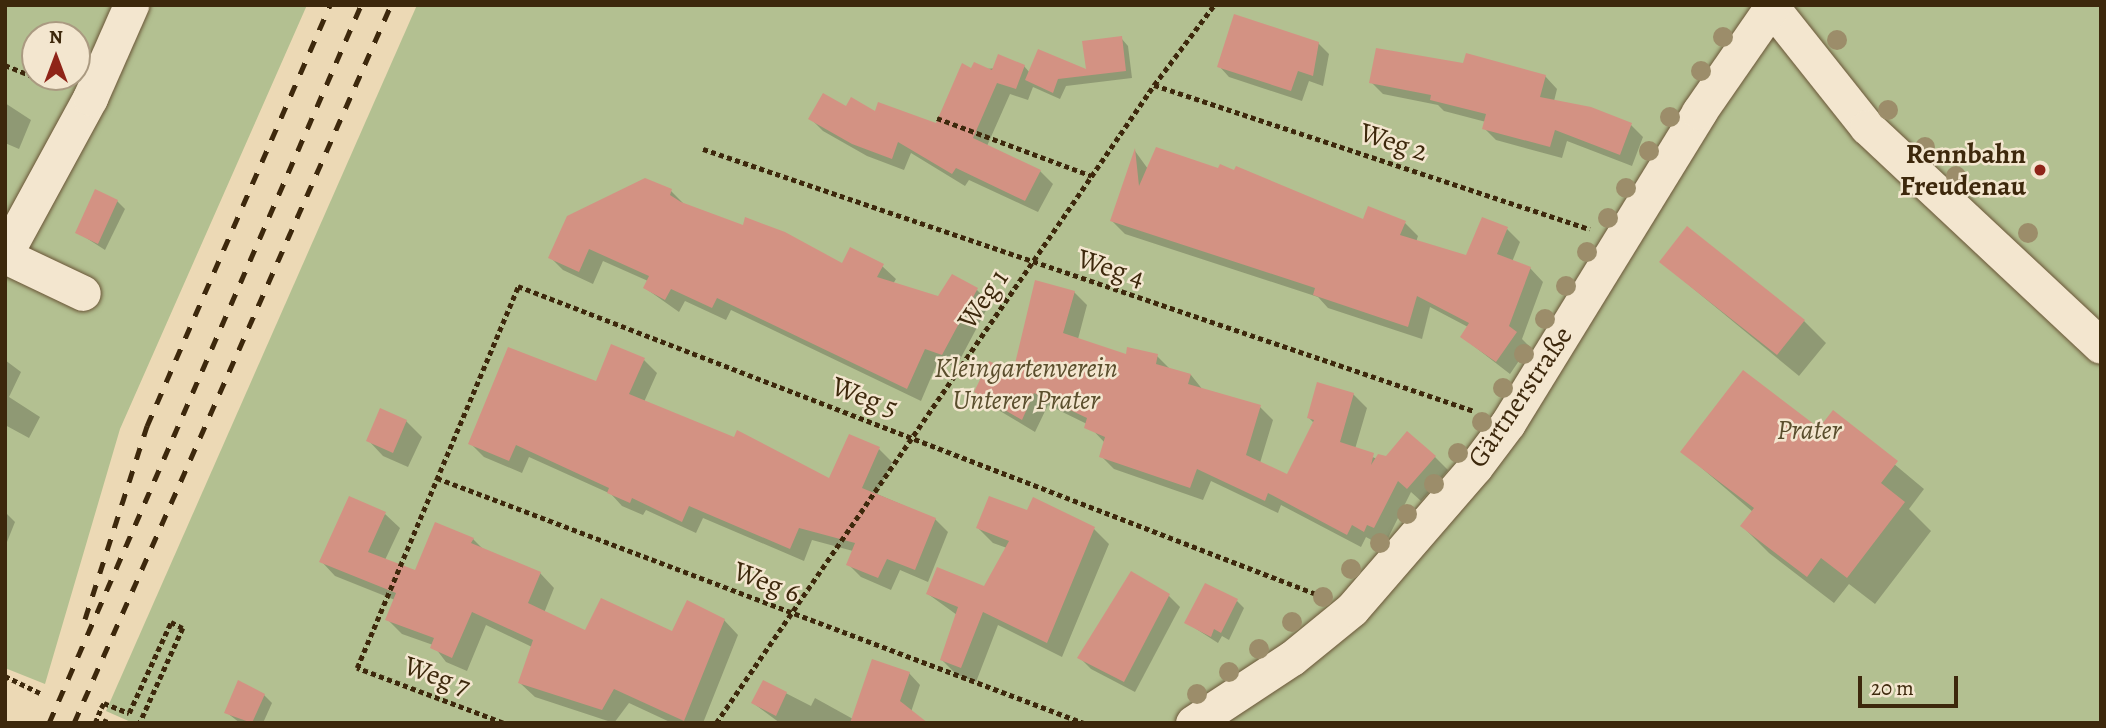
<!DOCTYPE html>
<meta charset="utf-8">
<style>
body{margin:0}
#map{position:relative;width:2106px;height:728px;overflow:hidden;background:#ecd9b5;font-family:Alegreya,serif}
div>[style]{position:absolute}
.green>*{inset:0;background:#b3c091}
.shadow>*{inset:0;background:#0003}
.building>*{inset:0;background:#d39283}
.path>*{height:4.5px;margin-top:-2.25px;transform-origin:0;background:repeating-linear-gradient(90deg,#3d280c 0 5px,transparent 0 8.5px)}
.roads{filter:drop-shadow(0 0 2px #695436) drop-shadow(0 0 2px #695436)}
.minor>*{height:35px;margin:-17.5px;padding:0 17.5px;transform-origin:17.5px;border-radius:17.5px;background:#f3e6cf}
.rail>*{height:5px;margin-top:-2.5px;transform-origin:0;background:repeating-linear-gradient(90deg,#3d280c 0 12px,transparent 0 24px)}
.path-bridge>*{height:4.5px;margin-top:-2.25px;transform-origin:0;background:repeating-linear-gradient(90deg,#3d280c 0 5px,transparent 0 8.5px)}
.trees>*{width:20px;height:20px;margin:-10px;border-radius:50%;background:#9c8d6a}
.dots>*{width:19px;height:19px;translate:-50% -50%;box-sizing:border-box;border:4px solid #f3e6cf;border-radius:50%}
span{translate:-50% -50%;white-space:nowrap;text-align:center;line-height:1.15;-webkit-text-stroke:5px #f3e6cf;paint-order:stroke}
.street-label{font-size:28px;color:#3d280c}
.poi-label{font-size:28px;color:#3d280c;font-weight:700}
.right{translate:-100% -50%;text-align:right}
.park-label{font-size:28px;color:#5a4e2d;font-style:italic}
.frame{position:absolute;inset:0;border:7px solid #3d280c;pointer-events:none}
.north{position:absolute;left:21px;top:21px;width:70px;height:70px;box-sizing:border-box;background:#f3e6cf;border:2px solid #aa9a81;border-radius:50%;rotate:0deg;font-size:19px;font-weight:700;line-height:28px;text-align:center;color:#3d280c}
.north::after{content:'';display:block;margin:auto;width:24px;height:32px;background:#8f2418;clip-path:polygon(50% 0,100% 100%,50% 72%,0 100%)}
.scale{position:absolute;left:1858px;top:676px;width:100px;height:32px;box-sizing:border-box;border:4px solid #3d280c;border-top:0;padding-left:9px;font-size:21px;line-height:24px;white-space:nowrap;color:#3d280c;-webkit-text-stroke:5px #f3e6cf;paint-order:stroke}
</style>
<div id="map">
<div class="green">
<div style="clip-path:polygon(evenodd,5px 5px,307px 5px,120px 429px,45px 684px,5px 668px,5px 5px,35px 35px,77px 35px,77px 77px,35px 77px,35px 35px)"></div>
<div style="clip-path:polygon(417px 5px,2101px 5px,2101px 723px,133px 723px,106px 711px)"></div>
</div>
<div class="shadow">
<div style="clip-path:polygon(1121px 38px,1128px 46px,1132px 78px,1066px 86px,1060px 99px,1033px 87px,1028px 100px,1010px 94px,987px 146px,1040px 171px,1053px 184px,1038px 212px,969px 180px,965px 186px,911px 153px,904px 170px,867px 156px,823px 131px,811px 119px,846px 109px,937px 125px,972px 70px,1024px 66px,1030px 73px,1088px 72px)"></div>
<div style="clip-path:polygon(1318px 43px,1329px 54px,1323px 86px,1309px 81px,1302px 101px,1229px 77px,1219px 66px)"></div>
<div style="clip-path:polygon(1545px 76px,1557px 89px,1554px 101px,1631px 125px,1643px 137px,1632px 166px,1567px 141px,1562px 158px,1496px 140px,1484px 128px,1486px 122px,1444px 111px,1438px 105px,1383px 94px,1371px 82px)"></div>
<div style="clip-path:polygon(5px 103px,31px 120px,19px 149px,5px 143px)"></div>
<div style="clip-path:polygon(1135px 151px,1148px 169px,1364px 221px,1405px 223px,1418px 236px,1416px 242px,1467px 257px,1507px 229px,1520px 242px,1512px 262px,1530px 268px,1543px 282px,1522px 339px,1529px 346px,1510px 374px,1462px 337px,1468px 327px,1430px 307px,1422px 339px,1328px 308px,1318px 297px,1125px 234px,1112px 221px)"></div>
<div style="clip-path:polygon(671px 191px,684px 204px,843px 265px,882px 266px,896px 279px,893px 284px,939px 298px,977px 290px,990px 303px,956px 367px,938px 361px,921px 401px,731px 310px,726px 320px,685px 301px,679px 312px,645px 288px,648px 281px,603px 261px,593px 284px,563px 270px,550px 257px)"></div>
<div style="clip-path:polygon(117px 201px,125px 209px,105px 250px,77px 232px)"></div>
<div style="clip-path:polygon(1661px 262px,1804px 321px,1826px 343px,1799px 376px)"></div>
<div style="clip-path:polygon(1074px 292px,1087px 305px,1078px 339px,1127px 356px,1157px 356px,1171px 370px,1191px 375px,1203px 390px,1260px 407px,1273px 420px,1260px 463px,1288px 476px,1314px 423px,1309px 418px,1353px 394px,1367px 408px,1355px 449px,1377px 459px,1435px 457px,1448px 470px,1421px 501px,1411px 492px,1387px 540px,1381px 537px,1377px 543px,1366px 537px,1361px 547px,1281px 505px,1278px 513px,1211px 481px,1203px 500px,1114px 469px,1101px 456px,1105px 443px,1087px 424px,1048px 405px,1035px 432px,990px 405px,976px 392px,1014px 374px)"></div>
<div style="clip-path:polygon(5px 360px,21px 372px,9px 397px,40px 417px,29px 438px,5px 425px)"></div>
<div style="clip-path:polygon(644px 360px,657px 373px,644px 402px,829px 481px,879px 449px,892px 462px,877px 494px,935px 519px,948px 532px,928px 582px,900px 570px,891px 590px,861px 577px,848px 564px,853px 551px,812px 540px,804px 561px,703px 518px,696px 533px,646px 510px,643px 515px,622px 506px,611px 494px,529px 457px,522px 473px,484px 457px,471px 444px)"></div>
<div style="clip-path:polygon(381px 410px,406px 421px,422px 437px,408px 467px,383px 456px,368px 440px)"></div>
<div style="clip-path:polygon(1833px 413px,1924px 489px,1909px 509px,1931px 531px,1875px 604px,1849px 584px,1834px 603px,1769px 553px,1742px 526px,1753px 512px,1683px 452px,1820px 431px)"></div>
<div style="clip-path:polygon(1034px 499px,1094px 529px,1109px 544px,1062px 657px,998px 625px,976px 682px,957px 675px,942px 660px,957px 615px,928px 594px,984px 588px,1007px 548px,993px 543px,978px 528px,1028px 512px)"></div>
<div style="clip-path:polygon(5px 512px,15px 522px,5px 547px)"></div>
<div style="clip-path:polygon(385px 514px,400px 528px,385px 560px,416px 572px,473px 539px,484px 550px,540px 573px,554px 588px,544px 613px,586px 632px,673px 633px,724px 620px,738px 635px,703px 723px,672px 723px,629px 703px,614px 723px,535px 697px,520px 683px,532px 647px,486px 625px,467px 671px,446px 662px,433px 645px,402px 634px,387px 619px,395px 600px,335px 576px,321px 561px)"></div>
<div style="clip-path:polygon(1168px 595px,1180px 607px,1135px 692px,1091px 669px,1080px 658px)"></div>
<div style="clip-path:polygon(1237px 601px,1244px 608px,1229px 640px,1222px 636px,1218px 643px,1187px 623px)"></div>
<div style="clip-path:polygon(909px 673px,920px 685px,911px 712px,925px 723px,780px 723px,753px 703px,764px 682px,811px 706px,815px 698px,853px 719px)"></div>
<div style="clip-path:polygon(264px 695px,272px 703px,263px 723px,240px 723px,226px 712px)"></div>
</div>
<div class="building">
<div style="clip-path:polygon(1234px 14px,1319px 42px,1313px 76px,1298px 71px,1291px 91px,1217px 67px)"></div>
<div style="clip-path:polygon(1122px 36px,1126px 71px,1058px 79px,1053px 93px,1025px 80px,1038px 49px,1086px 69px,1082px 41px)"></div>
<div style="clip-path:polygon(1376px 48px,1463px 63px,1466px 53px,1546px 75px,1540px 97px,1591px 107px,1632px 123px,1620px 155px,1555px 130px,1550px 147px,1482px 129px,1486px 114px,1430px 100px,1431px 95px,1369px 83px)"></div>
<div style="clip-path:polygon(998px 54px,1025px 65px,1016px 89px,997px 83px,973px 138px,1041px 170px,1025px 201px,956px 168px,952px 174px,898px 142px,892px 159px,852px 144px,808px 119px,823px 93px,846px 106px,851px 97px,875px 111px,878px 102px,936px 123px,962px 63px,971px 68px,974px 62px,992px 70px)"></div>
<div style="clip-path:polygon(1156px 147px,1218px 168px,1220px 164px,1234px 170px,1236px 166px,1363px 219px,1368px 206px,1406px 221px,1400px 235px,1466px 255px,1482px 217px,1508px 227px,1497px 254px,1531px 267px,1509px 326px,1517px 332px,1496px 362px,1460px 337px,1469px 323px,1417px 296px,1408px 327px,1313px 295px,1315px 288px,1110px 221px,1135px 148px,1139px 186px)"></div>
<div style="clip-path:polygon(645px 178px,672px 189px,670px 195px,681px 202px,743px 225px,745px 217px,785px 232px,842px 263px,850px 247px,884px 264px,877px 277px,938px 296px,952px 274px,978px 288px,942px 355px,925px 349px,907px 389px,717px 298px,712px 308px,671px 289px,665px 300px,643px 288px,649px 276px,589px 249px,579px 272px,548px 258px,567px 216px)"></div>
<div style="clip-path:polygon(95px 189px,118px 200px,98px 244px,75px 233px)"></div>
<div style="clip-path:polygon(1687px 226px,1805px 320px,1777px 355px,1659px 262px)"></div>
<div style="clip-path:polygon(1035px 280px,1075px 291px,1063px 333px,1126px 354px,1127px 347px,1158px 354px,1156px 364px,1191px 374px,1188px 384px,1261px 405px,1246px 455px,1287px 474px,1314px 420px,1307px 418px,1317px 382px,1354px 393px,1340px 442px,1374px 453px,1371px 465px,1378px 454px,1386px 456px,1407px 431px,1436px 456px,1407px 489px,1398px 481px,1374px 528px,1367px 525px,1364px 532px,1352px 525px,1347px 535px,1268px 493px,1265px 501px,1197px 469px,1190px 488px,1099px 457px,1105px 437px,1084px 428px,1087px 418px,1034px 393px,1022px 420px,974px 392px,989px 361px,1013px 372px)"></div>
<div style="clip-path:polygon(611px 344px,645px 358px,629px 394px,734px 437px,737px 430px,829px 478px,849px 434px,880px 447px,862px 488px,936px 518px,915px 570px,887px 559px,878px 578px,846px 565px,855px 543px,799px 528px,790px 549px,689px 506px,682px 522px,632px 498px,630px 503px,607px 493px,609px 488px,516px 445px,509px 461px,468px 444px,508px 347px,596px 381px)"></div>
<div style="clip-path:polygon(1743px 370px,1819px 428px,1833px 410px,1898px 461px,1881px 483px,1905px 502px,1847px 578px,1821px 558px,1807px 577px,1740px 526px,1754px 508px,1680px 452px)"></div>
<div style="clip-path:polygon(380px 408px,407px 420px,393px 453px,366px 441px)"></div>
<div style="clip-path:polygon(349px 496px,386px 512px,368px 552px,415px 570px,435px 522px,474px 538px,471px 543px,541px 572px,528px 603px,585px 630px,601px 598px,672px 631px,687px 600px,725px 619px,684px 721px,614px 689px,602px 710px,518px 683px,533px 640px,472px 612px,452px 658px,430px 648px,434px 638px,385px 620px,396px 593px,319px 562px)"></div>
<div style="clip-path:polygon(989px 496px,1027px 510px,1033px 497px,1095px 527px,1047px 643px,983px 612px,961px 668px,940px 660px,958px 607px,926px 594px,937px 567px,984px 586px,1009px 541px,976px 528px)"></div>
<div style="clip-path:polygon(1131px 571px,1170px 594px,1124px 682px,1077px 658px)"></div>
<div style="clip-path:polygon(1205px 583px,1238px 599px,1221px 633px,1214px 629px,1211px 637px,1184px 623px)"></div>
<div style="clip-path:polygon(872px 659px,910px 672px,900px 701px,928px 723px,850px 723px)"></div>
<div style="clip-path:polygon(238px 680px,265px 694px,252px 723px,224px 713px)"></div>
<div style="clip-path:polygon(763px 680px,787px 692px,776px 716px,751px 703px)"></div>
</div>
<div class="path">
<div style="left:5px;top:65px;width:32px;rotate:22deg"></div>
<div style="left:36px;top:77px;width:24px;rotate:22deg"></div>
<div style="left:1154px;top:85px;width:459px;rotate:18.3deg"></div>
<div style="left:937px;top:118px;width:165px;rotate:20.5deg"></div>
<div style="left:703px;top:149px;width:814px;rotate:18.77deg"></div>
<div style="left:437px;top:478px;width:692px;rotate:20.74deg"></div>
<div style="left:5px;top:676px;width:39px;rotate:26deg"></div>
<div style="left:101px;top:708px;width:6px;rotate:-59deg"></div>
<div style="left:104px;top:703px;width:27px;rotate:22deg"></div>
<div style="left:129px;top:713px;width:100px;rotate:-65.2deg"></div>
<div style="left:171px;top:622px;width:13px;rotate:27deg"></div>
<div style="left:183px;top:628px;width:104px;rotate:114.4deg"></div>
<div style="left:103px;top:720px;width:8px;rotate:23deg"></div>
<div style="left:503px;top:723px;width:156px;rotate:-159.4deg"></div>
<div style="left:357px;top:668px;width:415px;rotate:-67.1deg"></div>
<div style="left:518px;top:286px;width:855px;rotate:21.1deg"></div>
<div style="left:716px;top:723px;width:774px;rotate:-55.53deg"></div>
<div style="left:1154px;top:85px;width:100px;rotate:-53.1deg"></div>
</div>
<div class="roads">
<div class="minor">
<div style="left:1770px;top:5px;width:156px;rotate:51.5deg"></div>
<div style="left:1867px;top:127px;width:320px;rotate:43.1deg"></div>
<div style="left:5px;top:254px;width:178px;rotate:-61.4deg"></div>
<div style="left:90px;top:98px;width:102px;rotate:-66.2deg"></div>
<div style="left:5px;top:256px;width:86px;rotate:25.4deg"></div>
<div style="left:1193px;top:723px;width:118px;rotate:-33.3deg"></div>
<div style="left:1292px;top:658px;width:77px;rotate:-39.2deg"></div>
<div style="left:1352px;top:609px;width:188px;rotate:-49.1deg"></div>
<div style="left:1475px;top:467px;width:55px;rotate:-53.1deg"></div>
<div style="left:1508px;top:423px;width:365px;rotate:-58.4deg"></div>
<div style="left:1699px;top:112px;width:130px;rotate:-55.3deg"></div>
</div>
</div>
<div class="rail">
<div style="left:85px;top:619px;width:203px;rotate:-72.2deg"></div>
<div style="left:147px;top:426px;width:459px;rotate:-66.5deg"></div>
<div style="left:49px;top:723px;width:783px;rotate:-66.51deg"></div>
<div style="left:74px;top:723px;width:785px;rotate:-66.18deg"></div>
</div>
<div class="path-bridge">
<div style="left:95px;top:723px;width:16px;rotate:-68deg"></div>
</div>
<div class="trees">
<div style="left:1723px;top:37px"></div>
<div style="left:1837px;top:40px"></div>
<div style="left:1701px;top:71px"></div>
<div style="left:1888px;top:110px"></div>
<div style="left:1670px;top:117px"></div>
<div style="left:1925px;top:147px"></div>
<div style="left:1649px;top:151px"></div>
<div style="left:1956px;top:176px"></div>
<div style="left:1626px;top:188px"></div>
<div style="left:1608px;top:218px"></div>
<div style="left:2028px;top:233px"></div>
<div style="left:1587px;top:252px"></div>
<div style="left:1566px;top:286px"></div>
<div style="left:1545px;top:319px"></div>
<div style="left:1524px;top:354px"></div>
<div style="left:1503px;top:388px"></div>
<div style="left:1482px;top:422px"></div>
<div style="left:1458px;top:453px"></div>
<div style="left:1434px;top:484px"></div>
<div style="left:1407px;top:514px"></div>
<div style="left:1380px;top:543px"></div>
<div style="left:1351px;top:569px"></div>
<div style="left:1323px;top:597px"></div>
<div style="left:1292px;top:622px"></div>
<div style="left:1259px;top:649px"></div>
<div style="left:1229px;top:672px"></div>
<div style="left:1197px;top:694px"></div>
</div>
<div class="dots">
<div style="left:2040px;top:170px;background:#8f2418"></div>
</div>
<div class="street-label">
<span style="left:1394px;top:142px;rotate:18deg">Weg 2</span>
<span style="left:1111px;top:268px;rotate:18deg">Weg 4</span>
<span style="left:983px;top:299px;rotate:-55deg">Weg 1</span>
<span style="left:865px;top:397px;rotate:21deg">Weg 5</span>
<span style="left:1520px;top:397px;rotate:-56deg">Gärtnerstraße</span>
<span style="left:767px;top:582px;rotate:21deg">Weg 6</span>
<span style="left:437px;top:676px;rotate:20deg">Weg 7</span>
</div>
<div class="poi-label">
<span class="right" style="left:2026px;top:170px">Rennbahn<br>Freudenau</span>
</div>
<div class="park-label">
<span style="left:1026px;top:384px">Kleingartenverein<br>Unterer Prater</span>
<span style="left:1809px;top:430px">Prater</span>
</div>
<div class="frame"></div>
<div class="north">N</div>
<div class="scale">20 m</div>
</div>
